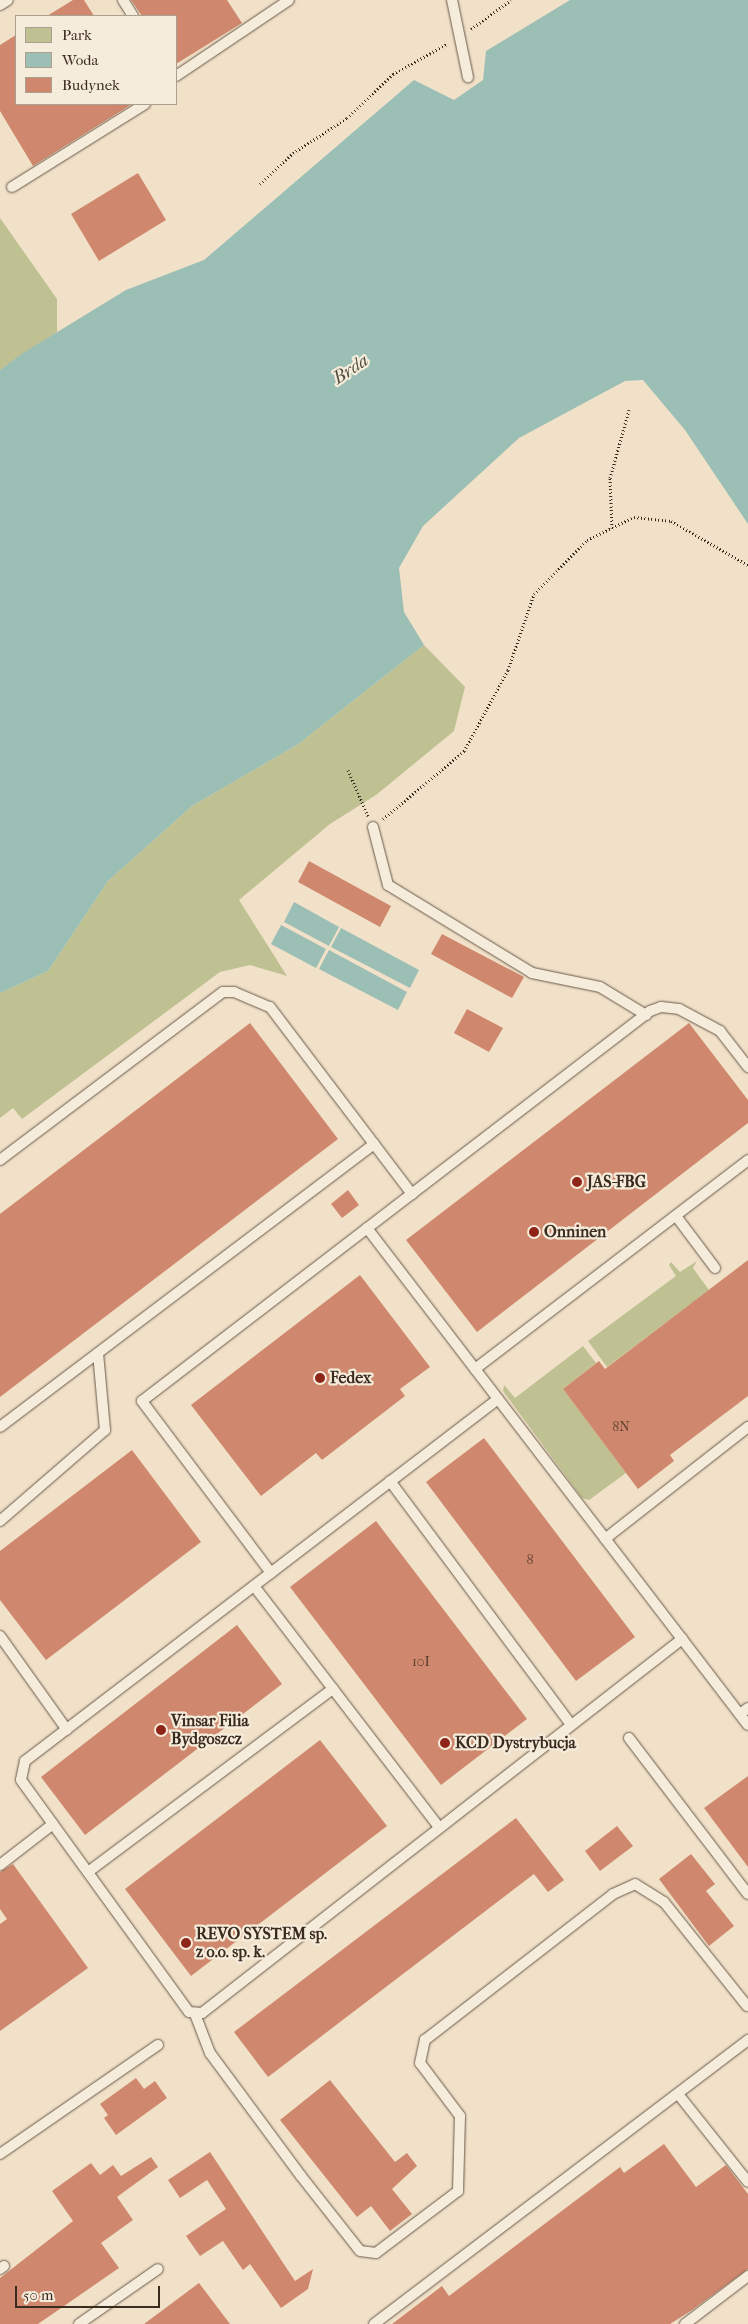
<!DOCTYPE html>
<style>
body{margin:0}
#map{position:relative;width:748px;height:2324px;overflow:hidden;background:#f1e1c8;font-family:"IM FELL French Canon",serif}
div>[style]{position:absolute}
.green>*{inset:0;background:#bfc192}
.water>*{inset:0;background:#9bbeb5}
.building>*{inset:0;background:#cf886d}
.path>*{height:3px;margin-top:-1.5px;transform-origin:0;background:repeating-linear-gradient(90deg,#3a2b1f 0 1px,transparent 0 3.5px)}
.roads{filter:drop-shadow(0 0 1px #685849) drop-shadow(0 0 1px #685849)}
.lane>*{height:10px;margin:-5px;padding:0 5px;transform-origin:5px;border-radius:5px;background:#f6ecdb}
.dots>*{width:14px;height:14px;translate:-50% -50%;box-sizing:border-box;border:2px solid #f6ecdb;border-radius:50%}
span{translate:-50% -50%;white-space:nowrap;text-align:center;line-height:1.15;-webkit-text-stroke:4.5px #f6ecdb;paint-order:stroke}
.number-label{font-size:14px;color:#5f4232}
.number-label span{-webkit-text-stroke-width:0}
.poi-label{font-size:16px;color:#3a2b1f;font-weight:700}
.left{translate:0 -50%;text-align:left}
.water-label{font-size:18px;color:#525044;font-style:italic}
.legend{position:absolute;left:15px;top:15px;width:162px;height:90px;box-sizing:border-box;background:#f6ecdb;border:1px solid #ab9f90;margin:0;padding:6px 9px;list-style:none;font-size:15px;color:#3a2b1f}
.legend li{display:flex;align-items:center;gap:10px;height:25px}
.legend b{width:25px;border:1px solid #ab9f90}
.scale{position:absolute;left:15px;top:2286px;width:145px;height:22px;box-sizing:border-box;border:2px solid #3a2b1f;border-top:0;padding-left:6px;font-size:15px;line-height:18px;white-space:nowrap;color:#3a2b1f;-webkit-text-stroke:4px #f6ecdb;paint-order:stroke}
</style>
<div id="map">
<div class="green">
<div style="clip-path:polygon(0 218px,57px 299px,57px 332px,0 370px)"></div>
<div style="clip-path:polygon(424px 645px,465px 687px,454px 731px,376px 795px,330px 824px,239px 900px,287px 976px,250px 965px,220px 972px,22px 1119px,13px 1108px,0 1118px,0 993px,48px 971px,108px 881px,192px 806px,297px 745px)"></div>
<div style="clip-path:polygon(697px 1261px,693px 1268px,709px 1290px,607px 1367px,588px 1341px,676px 1276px,669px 1265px,671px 1262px,680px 1272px)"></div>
<div style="clip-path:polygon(583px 1346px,596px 1363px,563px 1389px,626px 1473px,589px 1500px,582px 1498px,503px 1391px,504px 1385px,515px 1398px)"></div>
</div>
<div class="water">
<div style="clip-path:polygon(570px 0,748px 0,748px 524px,685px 430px,643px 380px,625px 381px,519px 438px,423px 526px,399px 568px,404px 612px,424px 645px,297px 745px,192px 806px,108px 881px,48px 971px,0 993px,0 370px,23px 353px,126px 290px,204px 260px,414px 80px,454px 100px,483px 80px,486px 51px)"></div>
<div style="clip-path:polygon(294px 902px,339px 927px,329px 946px,284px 922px)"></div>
<div style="clip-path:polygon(281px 925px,326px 949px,316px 968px,271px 944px)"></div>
<div style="clip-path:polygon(341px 928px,419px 970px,410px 988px,331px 947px)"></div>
<div style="clip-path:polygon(329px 950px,407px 992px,398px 1010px,319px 969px)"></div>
</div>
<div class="building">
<div style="clip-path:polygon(73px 0,84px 0,94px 16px,47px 16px)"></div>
<div style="clip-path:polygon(131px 0,227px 0,242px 23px,176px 64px,176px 16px,142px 16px)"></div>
<div style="clip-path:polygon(16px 35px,16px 104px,132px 104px,33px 166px,0 111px,0 45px)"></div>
<div style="clip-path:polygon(138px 173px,166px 220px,99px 261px,71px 214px)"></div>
<div style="clip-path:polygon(309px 861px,391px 906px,380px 927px,298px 882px)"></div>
<div style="clip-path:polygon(442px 934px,524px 977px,512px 998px,431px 954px)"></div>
<div style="clip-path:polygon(467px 1009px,503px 1028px,489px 1052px,454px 1033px)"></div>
<div style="clip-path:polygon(250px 1023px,338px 1139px,0 1397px,0 1214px)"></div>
<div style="clip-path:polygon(689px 1023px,748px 1100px,748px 1123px,477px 1332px,406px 1240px)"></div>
<div style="clip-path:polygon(348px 1190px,359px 1205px,342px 1218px,331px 1204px)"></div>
<div style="clip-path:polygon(748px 1260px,748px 1396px,670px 1455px,674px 1461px,638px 1489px,563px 1389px,599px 1361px,605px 1369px)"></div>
<div style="clip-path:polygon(360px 1275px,430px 1367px,400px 1389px,405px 1396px,322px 1460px,316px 1453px,261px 1496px,191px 1405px)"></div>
<div style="clip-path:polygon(484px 1438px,635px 1637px,576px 1681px,426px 1482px)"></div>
<div style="clip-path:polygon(132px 1450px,201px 1542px,46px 1660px,0 1600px,0 1551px)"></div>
<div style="clip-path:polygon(376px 1521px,527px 1719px,441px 1785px,290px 1587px)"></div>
<div style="clip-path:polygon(237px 1625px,282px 1684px,85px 1835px,41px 1777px)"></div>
<div style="clip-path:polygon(320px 1740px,387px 1826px,191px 1976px,125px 1889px)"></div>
<div style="clip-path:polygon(748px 1776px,748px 1867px,704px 1808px)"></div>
<div style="clip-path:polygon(516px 1818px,564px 1880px,548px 1892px,534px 1874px,268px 2077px,234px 2032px)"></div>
<div style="clip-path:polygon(617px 1826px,633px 1846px,600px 1871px,585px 1851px)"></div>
<div style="clip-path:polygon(691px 1854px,715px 1884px,706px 1891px,734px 1926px,709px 1946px,659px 1879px)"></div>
<div style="clip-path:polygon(13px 1864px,88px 1968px,0 2031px,0 1924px,7px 1919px,0 1909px,0 1872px)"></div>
<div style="clip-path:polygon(136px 2078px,144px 2089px,155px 2081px,167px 2098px,116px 2135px,104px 2118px,108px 2115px,100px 2104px)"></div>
<div style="clip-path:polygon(330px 2080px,395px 2162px,407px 2153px,417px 2166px,392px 2189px,412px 2214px,390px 2231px,371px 2206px,357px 2217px,280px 2120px)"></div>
<div style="clip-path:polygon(664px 2144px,696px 2187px,726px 2165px,748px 2194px,748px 2269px,692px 2310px,670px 2324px,392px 2324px,442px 2286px,449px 2296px,620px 2167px,624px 2173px)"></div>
<div style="clip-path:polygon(210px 2152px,295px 2281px,313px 2269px,308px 2289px,281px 2308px,250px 2264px,243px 2270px,223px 2241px,200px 2256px,186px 2236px,226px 2209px,207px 2180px,180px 2198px,168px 2180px)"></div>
<div style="clip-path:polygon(151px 2157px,158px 2167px,117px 2197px,133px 2220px,101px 2243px,119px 2268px,38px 2324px,0 2324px,0 2278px,73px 2221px,52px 2191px,91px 2163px,100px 2175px,113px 2165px,121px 2176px)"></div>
<div style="clip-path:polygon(199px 2283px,230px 2324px,144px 2324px)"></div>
</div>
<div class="path">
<div style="left:471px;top:29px;width:49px;rotate:-35.9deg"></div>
<div style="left:260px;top:184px;width:45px;rotate:-43.2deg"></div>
<div style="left:293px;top:153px;width:64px;rotate:-32.9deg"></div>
<div style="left:347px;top:118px;width:64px;rotate:-43.7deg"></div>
<div style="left:393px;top:74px;width:62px;rotate:-29.1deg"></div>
<div style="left:612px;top:528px;width:50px;rotate:-92.3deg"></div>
<div style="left:610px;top:478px;width:71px;rotate:-74.4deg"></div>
<div style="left:348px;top:770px;width:50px;rotate:66.5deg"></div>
<div style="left:383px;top:819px;width:106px;rotate:-40deg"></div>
<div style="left:464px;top:751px;width:92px;rotate:-61.5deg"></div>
<div style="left:508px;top:670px;width:80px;rotate:-71.1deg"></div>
<div style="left:534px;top:594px;width:76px;rotate:-45.5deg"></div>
<div style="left:587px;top:540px;width:52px;rotate:-26.1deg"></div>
<div style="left:634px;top:517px;width:37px;rotate:6deg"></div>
<div style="left:671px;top:521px;width:89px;rotate:29.7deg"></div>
</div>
<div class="roads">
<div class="lane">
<div style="left:123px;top:0;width:19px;rotate:58deg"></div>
<div style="left:452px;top:0;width:79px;rotate:78.3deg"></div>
<div style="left:0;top:5px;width:9px;rotate:-32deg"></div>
<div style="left:176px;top:76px;width:136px;rotate:-33.9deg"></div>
<div style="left:12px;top:187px;width:157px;rotate:-32deg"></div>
<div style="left:373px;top:827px;width:60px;rotate:75.5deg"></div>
<div style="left:388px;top:885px;width:169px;rotate:31.4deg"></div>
<div style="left:532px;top:973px;width:69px;rotate:11.6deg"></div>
<div style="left:600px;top:987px;width:54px;rotate:31.3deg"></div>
<div style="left:0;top:1160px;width:279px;rotate:-37deg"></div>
<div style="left:223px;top:992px;width:11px"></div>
<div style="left:234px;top:992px;width:39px;rotate:23deg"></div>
<div style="left:270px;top:1007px;width:235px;rotate:52.8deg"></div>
<div style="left:676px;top:1216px;width:65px;rotate:53.1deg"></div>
<div style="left:367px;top:1228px;width:626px;rotate:52.53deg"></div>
<div style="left:475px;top:1369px;width:344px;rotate:-37.4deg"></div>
<div style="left:498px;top:1399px;width:596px;rotate:142.57deg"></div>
<div style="left:25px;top:1761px;width:19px;rotate:102deg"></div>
<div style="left:21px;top:1780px;width:286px;rotate:54.1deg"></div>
<div style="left:189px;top:2012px;width:13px;rotate:4deg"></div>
<div style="left:202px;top:2013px;width:609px;rotate:-37.92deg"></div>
<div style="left:0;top:1427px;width:469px;rotate:-37.1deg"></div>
<div style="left:390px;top:1481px;width:304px;rotate:53.4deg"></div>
<div style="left:0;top:1521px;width:139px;rotate:-40.9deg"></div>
<div style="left:105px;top:1430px;width:77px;rotate:-95.2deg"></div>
<div style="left:605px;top:1539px;width:182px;rotate:-38.1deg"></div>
<div style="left:271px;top:1573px;width:215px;rotate:-126.9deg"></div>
<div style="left:142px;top:1401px;width:640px;rotate:-37.51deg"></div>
<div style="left:650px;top:1011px;width:12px;rotate:-20deg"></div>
<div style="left:661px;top:1007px;width:18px;rotate:6deg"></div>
<div style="left:679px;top:1009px;width:47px;rotate:28.2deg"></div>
<div style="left:720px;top:1031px;width:46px;rotate:52.1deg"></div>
<div style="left:254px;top:1586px;width:304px;rotate:52.5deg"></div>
<div style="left:0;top:1636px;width:115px;rotate:54.5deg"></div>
<div style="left:740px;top:1714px;width:10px;rotate:-37deg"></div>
<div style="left:629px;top:1738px;width:196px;rotate:52.7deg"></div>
<div style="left:0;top:1865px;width:67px;rotate:-37.7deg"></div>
<div style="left:88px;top:1872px;width:306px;rotate:-36.8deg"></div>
<div style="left:195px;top:2014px;width:42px;rotate:69deg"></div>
<div style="left:210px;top:2053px;width:153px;rotate:53.5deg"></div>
<div style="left:301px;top:2176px;width:95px;rotate:51.8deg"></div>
<div style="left:360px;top:2251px;width:16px;rotate:7deg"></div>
<div style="left:376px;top:2253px;width:103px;rotate:-37.1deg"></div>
<div style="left:458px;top:2191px;width:75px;rotate:-88.5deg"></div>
<div style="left:460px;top:2116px;width:66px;rotate:-127deg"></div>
<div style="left:420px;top:2063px;width:24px;rotate:-78deg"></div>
<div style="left:425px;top:2040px;width:238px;rotate:-37.8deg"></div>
<div style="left:613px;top:1894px;width:24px;rotate:-24deg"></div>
<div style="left:635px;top:1884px;width:34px;rotate:32deg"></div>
<div style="left:664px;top:1902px;width:133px;rotate:51.4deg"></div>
<div style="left:678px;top:2094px;width:112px;rotate:51.5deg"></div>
<div style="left:0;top:2154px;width:192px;rotate:-34.6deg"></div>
<div style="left:0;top:2269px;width:5px;rotate:-37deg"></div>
<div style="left:79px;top:2324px;width:96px;rotate:-34.8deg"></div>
<div style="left:374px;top:2324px;width:470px;rotate:-37.2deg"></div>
<div style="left:685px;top:2324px;width:79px;rotate:-37.3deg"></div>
</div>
</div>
<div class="dots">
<div style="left:577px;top:1182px;background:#8f2418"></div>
<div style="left:534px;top:1232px;background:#8f2418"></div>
<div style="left:320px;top:1378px;background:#8f2418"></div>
<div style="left:161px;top:1730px;background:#8f2418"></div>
<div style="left:445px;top:1743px;background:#8f2418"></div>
<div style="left:186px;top:1943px;background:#8f2418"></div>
</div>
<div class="number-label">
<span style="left:621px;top:1427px">8N</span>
<span style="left:530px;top:1560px">8</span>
<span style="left:421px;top:1662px">10I</span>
</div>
<div class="poi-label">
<span class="left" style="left:587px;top:1182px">JAS-FBG</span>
<span class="left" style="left:544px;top:1232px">Onninen</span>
<span class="left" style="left:330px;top:1378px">Fedex</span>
<span class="left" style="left:171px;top:1730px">Vinsar Filia<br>Bydgoszcz</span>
<span class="left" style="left:455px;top:1743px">KCD Dystrybucja</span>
<span class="left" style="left:196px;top:1943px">REVO SYSTEM sp.<br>z o.o. sp. k.</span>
</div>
<div class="water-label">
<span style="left:351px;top:370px;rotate:-34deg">Brda</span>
</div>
<ul class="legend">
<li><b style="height:14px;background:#bfc192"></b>Park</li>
<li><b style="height:14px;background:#9bbeb5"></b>Woda</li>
<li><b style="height:14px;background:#cf886d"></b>Budynek</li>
</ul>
<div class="scale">50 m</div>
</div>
